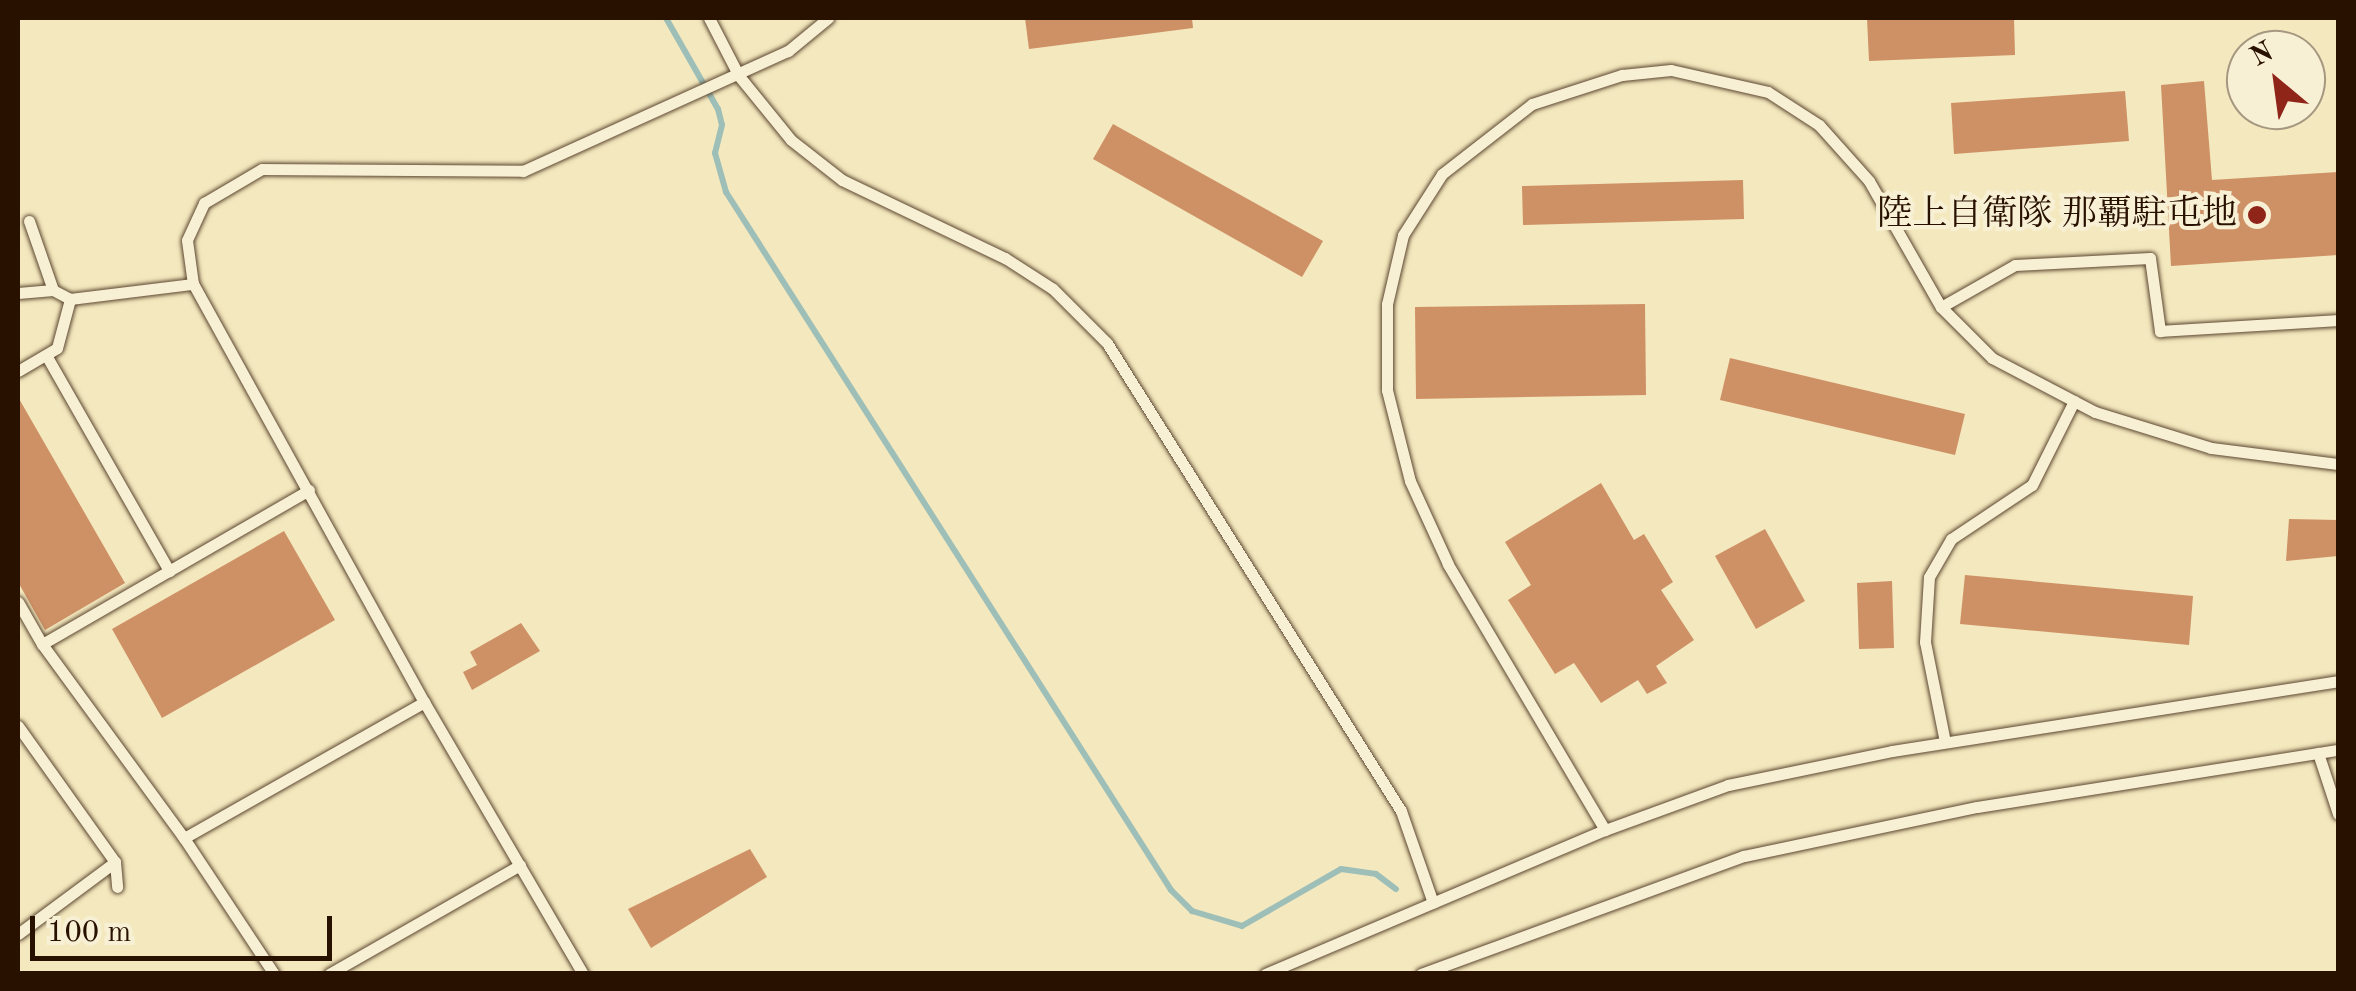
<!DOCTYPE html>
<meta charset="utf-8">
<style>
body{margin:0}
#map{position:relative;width:2356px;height:991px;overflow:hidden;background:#f4e8be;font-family:"Old Standard TT","Noto Serif JP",serif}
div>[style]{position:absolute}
.stream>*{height:6px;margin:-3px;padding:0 3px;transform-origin:3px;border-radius:3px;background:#9ebfb8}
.building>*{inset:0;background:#ce9065}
.roads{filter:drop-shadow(0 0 2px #5c4730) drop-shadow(0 0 2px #5c4730)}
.service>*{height:11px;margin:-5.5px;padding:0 5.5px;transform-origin:5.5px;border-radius:5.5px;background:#f8f0d5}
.dots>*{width:28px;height:28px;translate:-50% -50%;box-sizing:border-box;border:5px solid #f8f0d5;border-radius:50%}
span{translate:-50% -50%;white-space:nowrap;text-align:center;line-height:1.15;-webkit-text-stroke:8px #f8f0d5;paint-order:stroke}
.poi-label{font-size:35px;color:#291100}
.right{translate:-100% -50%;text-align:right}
.frame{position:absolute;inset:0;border:20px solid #291100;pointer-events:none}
.north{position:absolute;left:2226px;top:30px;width:100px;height:100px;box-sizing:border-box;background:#f8f0d5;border:2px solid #a59780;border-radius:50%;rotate:331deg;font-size:28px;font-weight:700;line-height:40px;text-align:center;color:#291100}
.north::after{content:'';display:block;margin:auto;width:35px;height:45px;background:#8f2418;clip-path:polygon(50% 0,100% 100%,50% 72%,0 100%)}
.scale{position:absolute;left:30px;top:916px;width:302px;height:45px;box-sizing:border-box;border:5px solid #291100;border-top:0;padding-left:12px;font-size:30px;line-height:35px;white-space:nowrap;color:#291100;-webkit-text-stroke:8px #f8f0d5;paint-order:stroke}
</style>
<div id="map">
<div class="stream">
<div style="left:666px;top:18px;width:105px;rotate:60.3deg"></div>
<div style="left:718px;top:109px;width:16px;rotate:76deg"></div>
<div style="left:722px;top:125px;width:29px;rotate:104deg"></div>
<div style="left:715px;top:153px;width:41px;rotate:74.2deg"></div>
<div style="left:726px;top:192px;width:828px;rotate:57.48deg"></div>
<div style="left:1171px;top:890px;width:30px;rotate:45deg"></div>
<div style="left:1192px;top:911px;width:52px;rotate:16.7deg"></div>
<div style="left:1242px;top:926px;width:114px;rotate:-29.9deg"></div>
<div style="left:1341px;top:869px;width:35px;rotate:8deg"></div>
<div style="left:1376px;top:874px;width:25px;rotate:37deg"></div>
</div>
<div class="building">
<div style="clip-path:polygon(1025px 18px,1192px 18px,1193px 28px,1029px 49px)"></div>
<div style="clip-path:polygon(1867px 18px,2014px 18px,2015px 55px,1869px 61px)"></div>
<div style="clip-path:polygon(2204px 81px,2212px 180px,2338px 172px,2338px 255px,2171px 266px,2161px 85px)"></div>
<div style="clip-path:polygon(2125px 91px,2129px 141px,1954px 154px,1951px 103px)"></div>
<div style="clip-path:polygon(1113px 124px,1323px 241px,1302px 277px,1093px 159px)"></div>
<div style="clip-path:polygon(1743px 180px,1744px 219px,1523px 225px,1522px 186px)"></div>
<div style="clip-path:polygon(1645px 304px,1646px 395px,1416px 399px,1415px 307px)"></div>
<div style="clip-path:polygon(1730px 358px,1965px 414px,1955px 455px,1720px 400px)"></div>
<div style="clip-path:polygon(18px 397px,125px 583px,45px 630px,18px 582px)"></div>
<div style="clip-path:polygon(1601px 483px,1634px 540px,1644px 534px,1673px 582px,1661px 590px,1694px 640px,1656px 666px,1667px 683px,1647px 694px,1638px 680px,1601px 703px,1574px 663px,1555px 674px,1508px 600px,1531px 585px,1505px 542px)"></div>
<div style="clip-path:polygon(2289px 519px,2338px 520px,2338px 556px,2286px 561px)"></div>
<div style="clip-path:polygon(1765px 529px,1805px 601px,1756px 629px,1715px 556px)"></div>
<div style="clip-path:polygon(284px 531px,335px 620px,162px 718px,112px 629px)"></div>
<div style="clip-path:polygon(1965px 575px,2193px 596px,2189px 645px,1960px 624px)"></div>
<div style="clip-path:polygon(1892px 581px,1894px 648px,1859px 649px,1857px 583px)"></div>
<div style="clip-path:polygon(521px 623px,540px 651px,472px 690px,463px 672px,477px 665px,470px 652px)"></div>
<div style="clip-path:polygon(750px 849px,767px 877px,651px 948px,628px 909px)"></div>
</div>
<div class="roads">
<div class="service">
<div style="left:709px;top:18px;width:65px;rotate:62.7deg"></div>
<div style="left:739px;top:76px;width:82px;rotate:50.9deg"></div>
<div style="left:791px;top:140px;width:65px;rotate:38.1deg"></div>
<div style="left:842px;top:180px;width:181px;rotate:25.6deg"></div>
<div style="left:1005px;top:258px;width:57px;rotate:32.9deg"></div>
<div style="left:1053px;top:289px;width:76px;rotate:45deg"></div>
<div style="left:1107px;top:343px;width:553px;rotate:57.86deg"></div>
<div style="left:1401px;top:811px;width:97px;rotate:70.8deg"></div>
<div style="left:29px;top:221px;width:73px;rotate:70.8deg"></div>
<div style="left:53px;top:290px;width:19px;rotate:28deg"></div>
<div style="left:70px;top:299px;width:124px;rotate:-7deg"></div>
<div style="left:18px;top:293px;width:35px;rotate:-5deg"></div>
<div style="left:1941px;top:307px;width:85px;rotate:-29.6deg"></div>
<div style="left:2015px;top:265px;width:135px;rotate:-3deg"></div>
<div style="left:2150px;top:258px;width:74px;rotate:82.2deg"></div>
<div style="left:2160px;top:331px;width:178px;rotate:-3.5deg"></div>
<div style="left:46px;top:355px;width:249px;rotate:60.3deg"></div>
<div style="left:18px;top:371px;width:45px;rotate:-30.5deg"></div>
<div style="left:57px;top:348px;width:51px;rotate:-75.1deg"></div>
<div style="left:309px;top:490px;width:308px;rotate:150deg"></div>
<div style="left:42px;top:644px;width:240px;rotate:53.8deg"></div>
<div style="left:184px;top:838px;width:276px;rotate:-29.5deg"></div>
<div style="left:18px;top:602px;width:48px;rotate:60.3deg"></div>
<div style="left:18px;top:726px;width:167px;rotate:54.5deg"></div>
<div style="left:115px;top:862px;width:25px;rotate:85deg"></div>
<div style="left:1945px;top:742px;width:102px;rotate:-101.3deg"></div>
<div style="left:1925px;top:642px;width:65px;rotate:-86.5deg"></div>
<div style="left:1929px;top:577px;width:44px;rotate:-59.9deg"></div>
<div style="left:1951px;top:539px;width:97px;rotate:-33.7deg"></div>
<div style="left:2032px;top:485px;width:94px;rotate:-63.4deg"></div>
<div style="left:2318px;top:753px;width:64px;rotate:71.8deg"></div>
<div style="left:1605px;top:830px;width:309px;rotate:-120.6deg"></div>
<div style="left:1448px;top:564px;width:91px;rotate:-114.6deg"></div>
<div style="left:1410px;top:481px;width:94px;rotate:-104.2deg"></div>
<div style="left:1387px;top:390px;width:86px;rotate:-90deg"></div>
<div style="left:1387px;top:304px;width:71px;rotate:-76.9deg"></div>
<div style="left:1403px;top:235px;width:72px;rotate:-57.4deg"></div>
<div style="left:1442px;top:174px;width:114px;rotate:-37.9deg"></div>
<div style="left:1532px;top:104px;width:95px;rotate:-17.9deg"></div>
<div style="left:1622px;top:75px;width:49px;rotate:-5.8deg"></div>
<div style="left:1671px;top:70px;width:99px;rotate:12.8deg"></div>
<div style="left:1768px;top:92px;width:61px;rotate:32.9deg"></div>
<div style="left:1819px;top:125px;width:75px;rotate:48.2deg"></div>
<div style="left:1869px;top:181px;width:145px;rotate:60.3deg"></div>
<div style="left:1941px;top:307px;width:72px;rotate:45deg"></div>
<div style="left:1992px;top:358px;width:116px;rotate:27.7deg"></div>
<div style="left:2095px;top:412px;width:121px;rotate:17.2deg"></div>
<div style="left:2211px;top:448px;width:128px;rotate:7.2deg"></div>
<div style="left:184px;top:838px;width:163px;rotate:56.5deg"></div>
<div style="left:18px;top:934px;width:121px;rotate:-36.6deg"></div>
<div style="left:329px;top:974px;width:220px;rotate:-29.7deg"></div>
<div style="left:583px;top:974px;width:315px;rotate:-120.3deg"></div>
<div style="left:424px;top:702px;width:478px;rotate:-118.9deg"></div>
<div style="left:193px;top:284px;width:44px;rotate:-97.8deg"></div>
<div style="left:187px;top:240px;width:41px;rotate:-65.3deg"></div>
<div style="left:204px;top:203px;width:67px;rotate:-30.4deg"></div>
<div style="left:262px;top:169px;width:261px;rotate:0.4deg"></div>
<div style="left:523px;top:171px;width:291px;rotate:-24.4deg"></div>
<div style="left:788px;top:51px;width:52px;rotate:-39.5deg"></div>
<div style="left:1265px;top:974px;width:369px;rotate:-23deg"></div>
<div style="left:1605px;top:830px;width:131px;rotate:-20.1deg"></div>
<div style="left:1728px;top:785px;width:167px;rotate:-11.7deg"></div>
<div style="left:1892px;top:751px;width:451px;rotate:-8.9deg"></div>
<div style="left:1421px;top:974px;width:344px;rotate:-20.1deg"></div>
<div style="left:1744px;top:856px;width:238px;rotate:-11.9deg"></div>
<div style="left:1977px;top:807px;width:365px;rotate:-9deg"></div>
</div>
</div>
<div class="dots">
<div style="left:2257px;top:215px;background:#8f2418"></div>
</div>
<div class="poi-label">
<span class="right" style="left:2237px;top:215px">陸上自衛隊 那覇駐屯地</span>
</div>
<div class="frame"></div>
<div class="north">N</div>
<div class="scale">100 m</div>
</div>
